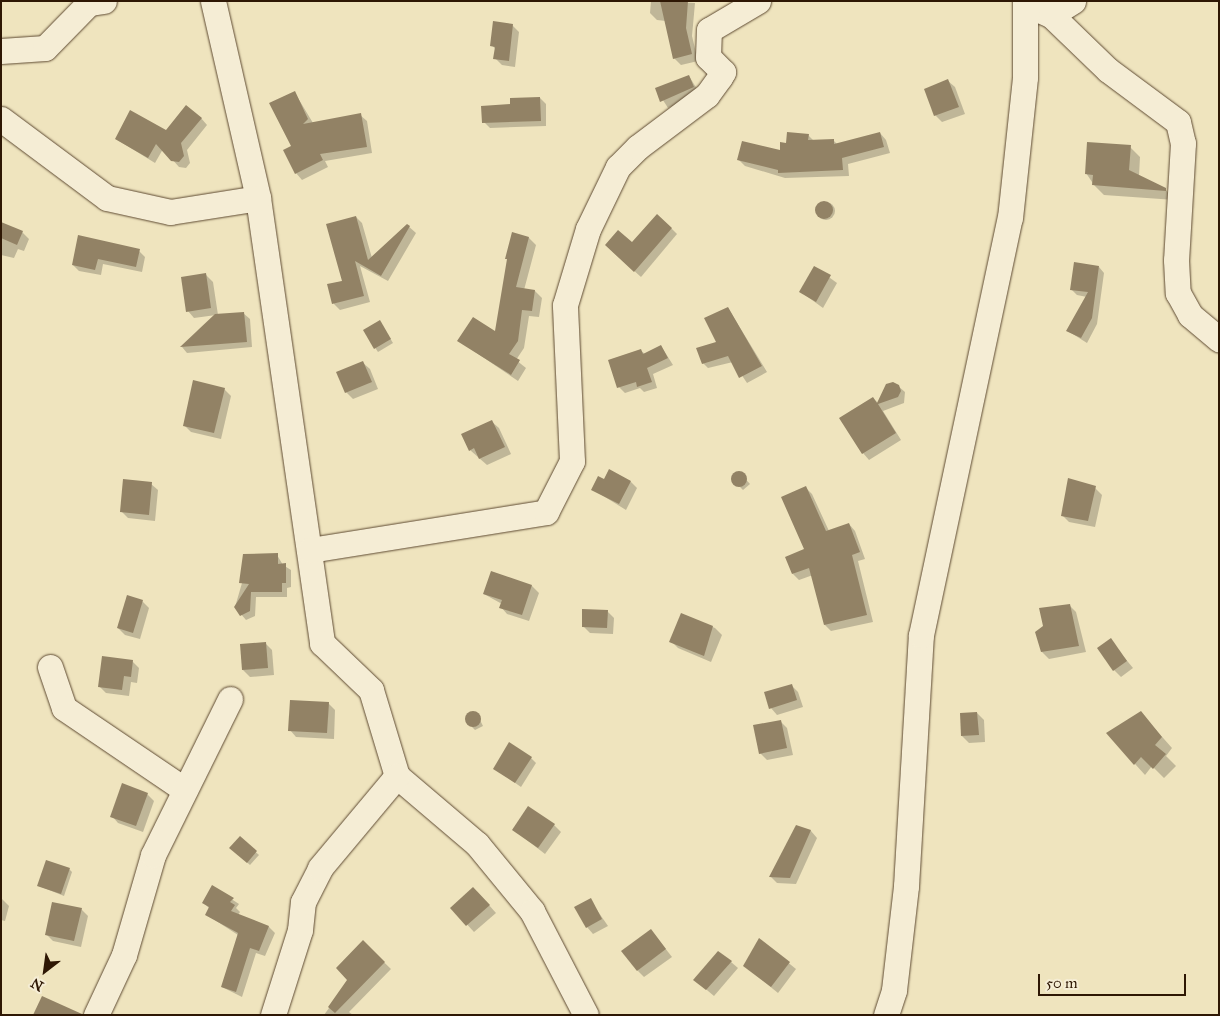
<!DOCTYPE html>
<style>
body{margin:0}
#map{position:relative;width:1220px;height:1016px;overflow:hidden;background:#efe4be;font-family:"IM FELL Great Primer",serif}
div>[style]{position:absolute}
.shadow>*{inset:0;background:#0003}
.round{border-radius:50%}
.building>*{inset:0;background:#928265}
.roads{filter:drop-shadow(0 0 1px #5e4a32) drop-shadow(0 0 1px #5e4a32)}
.minor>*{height:25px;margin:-12.5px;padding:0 12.5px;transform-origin:12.5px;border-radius:12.5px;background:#f5edd5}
span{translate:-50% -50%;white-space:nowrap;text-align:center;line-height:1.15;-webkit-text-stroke:4.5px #f5edd5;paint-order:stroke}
.frame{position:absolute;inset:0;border:2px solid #2e1704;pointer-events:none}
.north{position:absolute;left:20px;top:946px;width:50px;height:50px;-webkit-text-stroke:4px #f5edd5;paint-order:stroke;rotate:210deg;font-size:14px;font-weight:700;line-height:20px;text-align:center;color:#2e1704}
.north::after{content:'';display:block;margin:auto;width:18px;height:22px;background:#2e1704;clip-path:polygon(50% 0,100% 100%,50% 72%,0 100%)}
.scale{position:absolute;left:1038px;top:974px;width:148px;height:22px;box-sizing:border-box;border:2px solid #2e1704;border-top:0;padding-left:6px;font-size:15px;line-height:18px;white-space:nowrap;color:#2e1704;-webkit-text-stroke:4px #f5edd5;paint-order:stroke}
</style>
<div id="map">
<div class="shadow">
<div style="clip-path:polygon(651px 1px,695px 3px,692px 36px,698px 61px,681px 65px,674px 58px,666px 21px,657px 20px,650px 13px)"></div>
<div style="clip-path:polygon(512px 25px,519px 32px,515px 67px,502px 65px,495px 58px,496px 50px,492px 45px)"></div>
<div style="clip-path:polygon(689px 76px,700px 94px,668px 108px,656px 89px)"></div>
<div style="clip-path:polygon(948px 81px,955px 87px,965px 114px,942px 122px,935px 115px)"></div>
<div style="clip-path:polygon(295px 93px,313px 123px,360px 115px,367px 121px,372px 153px,325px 161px,328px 167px,302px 180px,296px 173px,292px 147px)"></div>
<div style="clip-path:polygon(540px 98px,546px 104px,546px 126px,490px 128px,484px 122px,511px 105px)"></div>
<div style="clip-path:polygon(201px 118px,207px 125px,187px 150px,190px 163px,186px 168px,179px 167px,163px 149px,155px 163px,116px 139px,166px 132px)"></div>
<div style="clip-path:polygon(880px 133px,886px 140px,890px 153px,848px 164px,849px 176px,785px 178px,745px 166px,739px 160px,781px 151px,808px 135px,814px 141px,833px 140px,837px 144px)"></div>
<div style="clip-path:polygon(1130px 147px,1140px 157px,1139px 176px,1165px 189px,1175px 200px,1104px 195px,1094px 185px,1086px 173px)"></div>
<div class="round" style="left:817px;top:202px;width:18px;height:18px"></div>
<div style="clip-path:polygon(356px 217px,362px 223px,372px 258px,407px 225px,416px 233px,388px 281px,360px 266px,370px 302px,340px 310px,334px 304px,328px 285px,343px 281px)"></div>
<div style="clip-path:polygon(1px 224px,22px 232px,29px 239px,24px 251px,18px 249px,14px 258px,1px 255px)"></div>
<div style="clip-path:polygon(671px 228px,677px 234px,641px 277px,612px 251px)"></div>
<div style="clip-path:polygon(513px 234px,529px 238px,536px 245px,524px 290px,535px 291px,542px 298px,539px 317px,529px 316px,524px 348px,516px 360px,526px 368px,518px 381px,459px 341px,496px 333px,508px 261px,506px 258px)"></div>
<div style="clip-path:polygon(79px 236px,139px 251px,145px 257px,142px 272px,103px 264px,101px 275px,79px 271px,73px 265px)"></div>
<div style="clip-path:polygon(815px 267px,837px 283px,823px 308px,801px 292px)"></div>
<div style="clip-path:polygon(1099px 267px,1104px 273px,1097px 324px,1087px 343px,1068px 331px,1087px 297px,1077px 295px,1071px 289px)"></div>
<div style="clip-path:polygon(206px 275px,213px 282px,218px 315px,243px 313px,250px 319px,252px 347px,187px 353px,182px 347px,216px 315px,194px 318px,188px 311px)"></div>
<div style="clip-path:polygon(728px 308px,767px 372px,747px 383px,733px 362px,708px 368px,702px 362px,718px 343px)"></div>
<div style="clip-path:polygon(382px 325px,393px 343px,378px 352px,364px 331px)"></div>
<div style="clip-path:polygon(661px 346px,673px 365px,653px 374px,657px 388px,644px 392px,640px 388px,625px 393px,619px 387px,640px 350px,645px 354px)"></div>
<div style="clip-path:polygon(363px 363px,370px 369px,378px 389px,353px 399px,346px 392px)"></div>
<div style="clip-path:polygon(898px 386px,905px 392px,904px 403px,883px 411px,901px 440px,869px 460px,863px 453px,873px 398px,878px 403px)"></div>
<div style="clip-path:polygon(224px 389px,231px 396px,221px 439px,191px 432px,184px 425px)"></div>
<div style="clip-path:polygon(492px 422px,499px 428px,511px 454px,487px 465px,470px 450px)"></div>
<div style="clip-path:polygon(739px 472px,750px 484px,743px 490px,732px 479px)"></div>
<div style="clip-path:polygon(631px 482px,637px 488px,626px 510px,592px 489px)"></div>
<div style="clip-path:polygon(151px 484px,158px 490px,155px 521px,128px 518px,121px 511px)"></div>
<div style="clip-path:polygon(806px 488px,812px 494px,829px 531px,849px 524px,855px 531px,865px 559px,858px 561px,873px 622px,831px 631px,825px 625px,813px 575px,799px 580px,793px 574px,806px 550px)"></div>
<div style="clip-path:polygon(1095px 488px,1102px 495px,1095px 527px,1069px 522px,1062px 515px)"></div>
<div style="clip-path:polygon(277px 555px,283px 565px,291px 570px,291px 587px,287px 588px,287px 597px,256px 597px,255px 616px,246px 620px,235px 607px,242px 583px)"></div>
<div style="clip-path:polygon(492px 572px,532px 586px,539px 593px,529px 621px,507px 614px,501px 607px,502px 604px,484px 594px)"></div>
<div style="clip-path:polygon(142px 601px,149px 608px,140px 639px,125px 635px,118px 628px)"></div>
<div style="clip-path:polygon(1069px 605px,1076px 612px,1086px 652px,1049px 659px,1042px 652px)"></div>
<div style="clip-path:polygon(607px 611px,614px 618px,613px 634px,590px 633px,583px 626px)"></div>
<div style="clip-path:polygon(682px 614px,715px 628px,722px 635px,711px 662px,678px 648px,671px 641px)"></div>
<div style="clip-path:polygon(1110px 640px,1133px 668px,1121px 677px,1114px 670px)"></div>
<div style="clip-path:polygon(265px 643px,272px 650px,274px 675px,250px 677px,243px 670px)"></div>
<div style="clip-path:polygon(132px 661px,139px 668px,137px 683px,131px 682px,129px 696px,106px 693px,99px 686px)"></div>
<div style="clip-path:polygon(791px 685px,798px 692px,803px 707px,777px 715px,771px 708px)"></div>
<div style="clip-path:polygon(328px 703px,335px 710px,334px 739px,296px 737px,290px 730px)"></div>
<div style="clip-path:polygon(470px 712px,478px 716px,483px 726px,475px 730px,471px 726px,467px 721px)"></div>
<div style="clip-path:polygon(977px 713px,984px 720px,985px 742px,969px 743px,962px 736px)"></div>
<div style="clip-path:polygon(1141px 713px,1172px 748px,1166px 756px,1176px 766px,1164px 778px,1152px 766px,1145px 775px,1108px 734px)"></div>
<div style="clip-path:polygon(780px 721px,787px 728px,793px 755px,767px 760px,760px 753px)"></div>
<div style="clip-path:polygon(531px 758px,536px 763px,521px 787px,495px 769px)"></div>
<div style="clip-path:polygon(147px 794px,154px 801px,143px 832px,118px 823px,112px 816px)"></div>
<div style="clip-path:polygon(554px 825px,561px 832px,545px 854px,514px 830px)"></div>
<div style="clip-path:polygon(797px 827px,811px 831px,817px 838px,796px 884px,777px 883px,771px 877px)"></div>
<div style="clip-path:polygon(240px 838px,259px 855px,250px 865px,234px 851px)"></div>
<div style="clip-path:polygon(69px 869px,72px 872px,64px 896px,39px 886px)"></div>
<div style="clip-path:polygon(213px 887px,239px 904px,236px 908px,240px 912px,238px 915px,269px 927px,275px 933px,265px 956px,256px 953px,242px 997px,222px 987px,238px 935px,207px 915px,210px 909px,204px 903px)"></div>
<div style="clip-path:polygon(480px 895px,496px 913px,474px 932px,452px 908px)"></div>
<div style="clip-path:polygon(1px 898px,9px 906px,5px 921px,1px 920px)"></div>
<div style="clip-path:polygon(590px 900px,608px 926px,593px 934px,587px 927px)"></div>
<div style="clip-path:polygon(81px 909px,88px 916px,81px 947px,53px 941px,46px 934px)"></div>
<div style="clip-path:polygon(651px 930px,672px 957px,644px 977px,638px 971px)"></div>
<div style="clip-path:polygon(760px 940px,796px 969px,778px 993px,752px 972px)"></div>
<div style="clip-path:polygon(363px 942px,391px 969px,349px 1012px,353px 1015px,324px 1015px,349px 980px)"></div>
<div style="clip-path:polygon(731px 962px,738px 968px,714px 996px,695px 980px)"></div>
</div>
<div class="building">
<div style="clip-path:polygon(660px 1px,688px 1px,686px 28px,692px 54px,673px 59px)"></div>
<div style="clip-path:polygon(493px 21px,513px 24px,509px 61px,493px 59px,495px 47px,490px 46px)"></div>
<div style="clip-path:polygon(689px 75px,694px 87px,660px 102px,655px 88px)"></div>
<div style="clip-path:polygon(948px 79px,959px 107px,934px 116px,924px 89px)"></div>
<div style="clip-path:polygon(295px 91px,308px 119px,303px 124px,361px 113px,367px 147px,320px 154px,323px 160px,295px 174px,283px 150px,291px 146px,269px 103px)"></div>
<div style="clip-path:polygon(540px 97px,541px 121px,482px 123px,481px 106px,510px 104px,510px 98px)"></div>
<div style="clip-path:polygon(186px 105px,202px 118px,181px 143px,184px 156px,179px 162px,171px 161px,156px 144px,148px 158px,115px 139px,130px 110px,166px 130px)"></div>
<div style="clip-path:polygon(787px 132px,809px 134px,808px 140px,834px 139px,834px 144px,880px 132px,884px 147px,842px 158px,843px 170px,778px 173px,778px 170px,737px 160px,742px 141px,780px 150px,780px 142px,786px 143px)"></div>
<div style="clip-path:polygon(1087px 142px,1131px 145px,1129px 170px,1166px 188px,1166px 191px,1092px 185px,1093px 175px,1085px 174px)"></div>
<div class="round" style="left:815px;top:201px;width:18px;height:18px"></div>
<div style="clip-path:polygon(657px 214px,672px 228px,634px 272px,605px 245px,618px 230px,632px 242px)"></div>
<div style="clip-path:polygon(356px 216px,368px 260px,407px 224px,410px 226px,381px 276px,355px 261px,364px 296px,332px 304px,327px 284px,342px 281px,326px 224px)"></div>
<div style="clip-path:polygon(1px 222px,23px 231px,17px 245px,1px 238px)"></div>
<div style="clip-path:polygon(512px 232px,529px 237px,516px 287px,535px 290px,532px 311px,522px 310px,518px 341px,509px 354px,520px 360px,511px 375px,457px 341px,473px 317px,495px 331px,507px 259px,505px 259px)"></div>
<div style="clip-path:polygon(78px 235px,140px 249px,136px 267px,98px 259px,95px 270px,72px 265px)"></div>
<div style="clip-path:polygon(1074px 262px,1099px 266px,1092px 318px,1081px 338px,1066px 331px,1088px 292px,1070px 290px)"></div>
<div style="clip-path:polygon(814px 266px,831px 275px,816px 302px,799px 292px)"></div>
<div style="clip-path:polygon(206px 273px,211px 308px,186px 312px,181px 277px)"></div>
<div style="clip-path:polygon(728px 307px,762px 366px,739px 378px,728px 356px,702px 364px,696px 348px,716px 342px,704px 318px)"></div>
<div style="clip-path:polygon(244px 312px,247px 342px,180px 347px,215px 314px)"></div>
<div style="clip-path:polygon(380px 320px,391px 339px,374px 349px,363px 330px)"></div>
<div style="clip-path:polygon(661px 345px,668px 358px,647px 368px,652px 382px,637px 387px,636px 382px,617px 388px,608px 360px,641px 349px,643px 354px)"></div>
<div style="clip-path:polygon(363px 361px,372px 382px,345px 393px,336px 372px)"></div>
<div style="clip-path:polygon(193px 380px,225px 388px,214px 433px,183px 426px)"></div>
<div style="clip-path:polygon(893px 382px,899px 385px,901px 391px,898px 397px,878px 404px,896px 433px,862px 454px,839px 418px,873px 397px,877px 403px,886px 384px)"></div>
<div style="clip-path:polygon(492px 420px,505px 447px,479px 459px,474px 448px,469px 451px,461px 434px)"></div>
<div style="clip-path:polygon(609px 469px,631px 481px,619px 504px,591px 490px,598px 476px,604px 479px)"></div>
<div class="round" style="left:731px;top:471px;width:16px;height:16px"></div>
<div style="clip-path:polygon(1068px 478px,1096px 486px,1088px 521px,1061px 516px)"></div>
<div style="clip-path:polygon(123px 479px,152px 482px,149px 515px,120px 512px)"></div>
<div style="clip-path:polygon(806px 486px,826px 531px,849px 523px,860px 552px,852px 555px,867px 615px,824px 625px,809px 568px,792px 574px,785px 557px,804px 549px,781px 497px)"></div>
<div style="clip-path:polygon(278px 553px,278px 564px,286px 563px,286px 583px,282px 583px,282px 592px,251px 592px,250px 611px,240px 616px,234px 607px,249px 584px,239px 583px,243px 554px)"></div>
<div style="clip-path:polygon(491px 571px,532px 585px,522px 615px,499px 608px,502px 600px,483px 594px)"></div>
<div style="clip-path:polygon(127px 595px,143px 600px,133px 633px,117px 628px)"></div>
<div style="clip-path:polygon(1070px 604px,1079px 646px,1041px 652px,1035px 632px,1043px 626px,1039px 608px)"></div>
<div style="clip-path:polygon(582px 609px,608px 610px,607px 628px,582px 627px)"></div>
<div style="clip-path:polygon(681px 613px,713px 626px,704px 656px,669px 642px)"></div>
<div style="clip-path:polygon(1111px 638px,1127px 661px,1113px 671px,1097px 648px)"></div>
<div style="clip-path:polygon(266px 642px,268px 668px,242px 670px,240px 644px)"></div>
<div style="clip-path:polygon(102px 656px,133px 660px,131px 677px,124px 676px,122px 690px,98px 687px)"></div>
<div style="clip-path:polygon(792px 684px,797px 700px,769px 709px,764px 692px)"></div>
<div style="clip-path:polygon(290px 700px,329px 702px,327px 733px,288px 731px)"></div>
<div style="clip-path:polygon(1141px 711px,1162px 737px,1155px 745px,1166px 754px,1153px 769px,1141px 757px,1134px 765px,1106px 733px)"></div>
<div class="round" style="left:465px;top:711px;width:16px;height:16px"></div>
<div style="clip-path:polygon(977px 712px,979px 735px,961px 736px,960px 713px)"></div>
<div style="clip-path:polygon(781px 720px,787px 748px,759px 754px,753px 725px)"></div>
<div style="clip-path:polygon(509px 742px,532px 757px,515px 783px,493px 769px)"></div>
<div style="clip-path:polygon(122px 783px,148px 793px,136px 826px,110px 817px)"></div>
<div style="clip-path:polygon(528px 806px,555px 824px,538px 848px,512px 830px)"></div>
<div style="clip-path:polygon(796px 825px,811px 830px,790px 878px,769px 877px)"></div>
<div style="clip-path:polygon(240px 836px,257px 851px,247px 863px,229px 848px)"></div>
<div style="clip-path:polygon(46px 860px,70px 868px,61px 894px,37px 886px)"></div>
<div style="clip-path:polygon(212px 885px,234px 898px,230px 902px,235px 905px,231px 911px,269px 926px,259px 951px,250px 948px,236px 992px,221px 987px,238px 933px,205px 915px,209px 907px,202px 903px)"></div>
<div style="clip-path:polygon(473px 887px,490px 905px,466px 926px,450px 908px)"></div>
<div style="clip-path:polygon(591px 898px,602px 919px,586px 928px,574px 907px)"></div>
<div style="clip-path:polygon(52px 902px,82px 908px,74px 941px,45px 935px)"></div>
<div style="clip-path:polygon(651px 929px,666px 949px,637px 971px,621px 951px)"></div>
<div style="clip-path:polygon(759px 938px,790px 962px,771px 987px,743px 966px)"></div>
<div style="clip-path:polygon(363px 940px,385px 962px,335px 1013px,328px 1007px,347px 980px,336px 968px)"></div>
<div style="clip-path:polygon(718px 951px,732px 961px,706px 990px,693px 980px)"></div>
<div style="clip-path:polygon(42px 996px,82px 1014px,82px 1015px,33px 1015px)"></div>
</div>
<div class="roads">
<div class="minor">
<div style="left:213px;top:1px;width:202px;rotate:77.1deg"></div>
<div style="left:258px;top:198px;width:450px;rotate:81.8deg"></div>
<div style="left:322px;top:643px;width:68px;rotate:43.8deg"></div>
<div style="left:371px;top:690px;width:90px;rotate:73.2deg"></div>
<div style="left:397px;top:776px;width:105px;rotate:40.4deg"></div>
<div style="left:477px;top:844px;width:87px;rotate:50.6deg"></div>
<div style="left:532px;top:911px;width:117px;rotate:62.6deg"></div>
<div style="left:1026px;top:4px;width:27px;rotate:24deg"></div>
<div style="left:1051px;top:15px;width:79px;rotate:44deg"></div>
<div style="left:1108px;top:70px;width:87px;rotate:36.6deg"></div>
<div style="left:1178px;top:122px;width:22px;rotate:77deg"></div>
<div style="left:1183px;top:143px;width:117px;rotate:93.4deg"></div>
<div style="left:1176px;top:260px;width:33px;rotate:87deg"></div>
<div style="left:1178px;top:293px;width:25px;rotate:61deg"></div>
<div style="left:1190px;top:315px;width:38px;rotate:40deg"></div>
<div style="left:1051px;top:15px;width:26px;rotate:-32deg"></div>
<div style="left:1px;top:51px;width:44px;rotate:-3.9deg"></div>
<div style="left:45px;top:48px;width:63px;rotate:-45.6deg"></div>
<div style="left:89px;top:3px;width:15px;rotate:-8deg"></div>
<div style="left:1px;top:119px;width:132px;rotate:36.7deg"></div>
<div style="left:107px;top:198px;width:65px;rotate:12.5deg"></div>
<div style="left:170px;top:212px;width:89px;rotate:-9deg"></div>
<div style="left:310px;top:550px;width:239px;rotate:-9.1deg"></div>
<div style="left:546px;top:512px;width:57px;rotate:-63deg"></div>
<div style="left:572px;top:461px;width:156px;rotate:-92.6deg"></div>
<div style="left:565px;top:305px;width:79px;rotate:-73.2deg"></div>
<div style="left:588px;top:229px;width:69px;rotate:-64.2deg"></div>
<div style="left:618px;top:167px;width:28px;rotate:-45deg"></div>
<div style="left:638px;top:147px;width:86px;rotate:-37deg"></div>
<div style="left:707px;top:95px;width:22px;rotate:-54deg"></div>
<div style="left:720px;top:77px;width:6px;rotate:-59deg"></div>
<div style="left:723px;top:72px;width:21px;rotate:-135deg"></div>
<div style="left:708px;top:57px;width:27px;rotate:-88deg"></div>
<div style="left:709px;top:30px;width:57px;rotate:-30.6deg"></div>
<div style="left:50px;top:667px;width:43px;rotate:71.1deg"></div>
<div style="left:64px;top:708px;width:146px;rotate:34.1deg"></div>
<div style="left:96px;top:1015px;width:66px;rotate:-65deg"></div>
<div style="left:124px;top:955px;width:104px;rotate:-73.8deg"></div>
<div style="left:153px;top:855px;width:174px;rotate:-63.7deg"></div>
<div style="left:273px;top:1015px;width:89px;rotate:-72.4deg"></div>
<div style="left:300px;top:930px;width:28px;rotate:-84deg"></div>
<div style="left:303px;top:902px;width:38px;rotate:-63deg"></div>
<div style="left:320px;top:868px;width:120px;rotate:-50.1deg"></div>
<div style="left:886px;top:1015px;width:26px;rotate:-72deg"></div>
<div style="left:894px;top:990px;width:105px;rotate:-83.4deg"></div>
<div style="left:906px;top:886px;width:251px;rotate:-86.6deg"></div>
<div style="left:921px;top:635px;width:426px;rotate:-78deg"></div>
<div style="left:1010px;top:218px;width:142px;rotate:-83.9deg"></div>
<div style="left:1025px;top:77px;width:76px;rotate:-90deg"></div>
</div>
</div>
<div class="frame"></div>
<div class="north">N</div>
<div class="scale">50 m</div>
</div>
